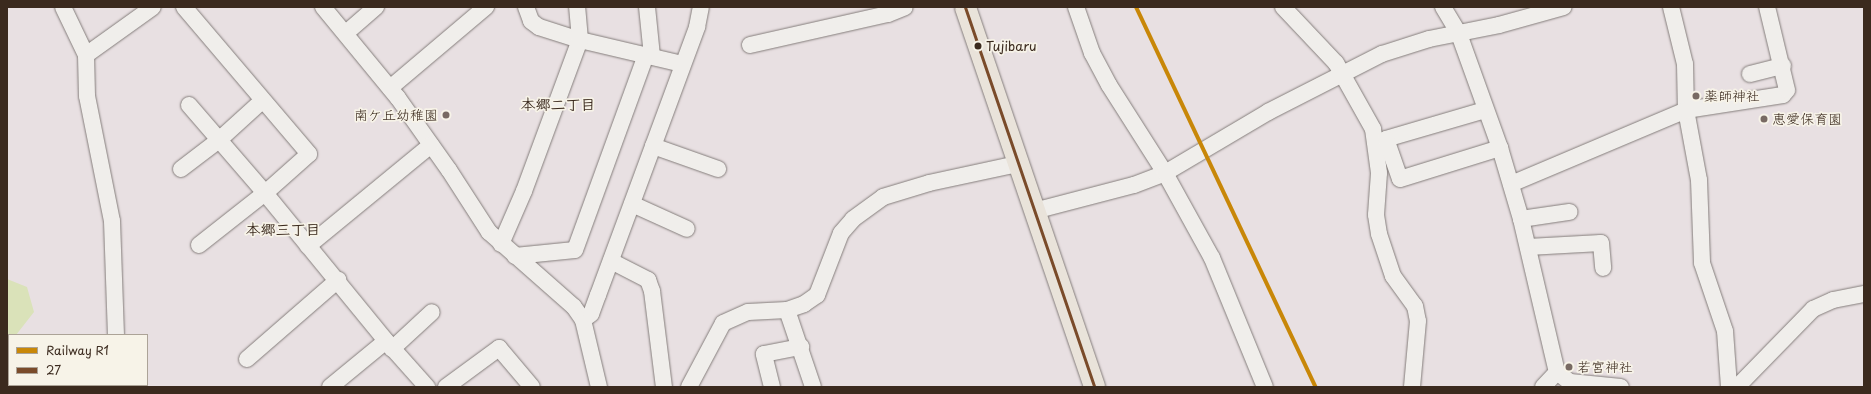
<!DOCTYPE html>
<meta charset="utf-8">
<style>
body{margin:0}
#map{position:relative;width:1871px;height:394px;overflow:hidden;background:#e8e0e2;font-family:"Playpen Sans","Klee One",sans-serif}
div>[style]{position:absolute}
.green>*{inset:0;background:#dae2b9}
.roads{filter:drop-shadow(0 0 1px #847d7b) drop-shadow(0 0 1px #847d7b)}
.minor>*{height:16px;margin:-8px;padding:0 8px;transform-origin:8px;border-radius:8px;background:#f0eeeb}
.major>*{height:21px;margin:-10.5px;padding:0 10.5px;transform-origin:10.5px;border-radius:10.5px;background:#e9e3da}
.bus-1>*{height:3px;margin:-1.5px;padding:0 1.5px;transform-origin:1.5px;border-radius:1.5px;background:#7a4b2a}
.rail-1>*{height:4px;margin:-2px;padding:0 2px;transform-origin:2px;border-radius:2px;background:#c88708}
.dots>*{width:11px;height:11px;translate:-50% -50%;box-sizing:border-box;border:2px solid #f7f3e8;border-radius:50%}
span{translate:-50% -50%;white-space:nowrap;text-align:center;line-height:1.15;-webkit-text-stroke:3.5px #f7f3e8;paint-order:stroke}
.bus-label{font-size:13px;color:#3b2a1e}
.left{translate:0 -50%;text-align:left}
.poi-label{font-size:14px;color:#3b2a1e}
.right{translate:-100% -50%;text-align:right}
.neighbourhood-label{font-size:15px;color:#3b2a1e;font-weight:700}
.frame{position:absolute;inset:0;border:8px solid #3b2a1e;pointer-events:none}
.legend{position:absolute;left:8px;top:334px;width:140px;height:52px;box-sizing:border-box;background:#f7f3e8;border:1px solid #aca397;margin:0;padding:5px 7px;list-style:none;font-size:12px;color:#3b2a1e}
.legend li{display:flex;align-items:center;gap:8px;height:20px}
.legend b{width:20px;border:1px solid #aca397}
</style>
<div id="map">
<div class="green">
<div style="clip-path:polygon(7px 279px,27px 287px,34px 312px,16px 335px,9px 335px,7px 347px)"></div>
</div>
<div class="roads">
<div class="minor">
<div style="left:63px;top:7px;width:53px;rotate:64.4deg"></div>
<div style="left:86px;top:55px;width:41px;rotate:88.6deg"></div>
<div style="left:87px;top:96px;width:127px;rotate:78.7deg"></div>
<div style="left:112px;top:221px;width:114px;rotate:88deg"></div>
<div style="left:184px;top:7px;width:193px;rotate:49.6deg"></div>
<div style="left:309px;top:154px;width:59px;rotate:138.4deg"></div>
<div style="left:265px;top:193px;width:191px;rotate:50.7deg"></div>
<div style="left:386px;top:341px;width:62px;rotate:48.3deg"></div>
<div style="left:323px;top:7px;width:118px;rotate:50.5deg"></div>
<div style="left:398px;top:98px;width:88px;rotate:54.7deg"></div>
<div style="left:449px;top:170px;width:74px;rotate:57.2deg"></div>
<div style="left:489px;top:232px;width:113px;rotate:41.4deg"></div>
<div style="left:574px;top:307px;width:16px;rotate:55deg"></div>
<div style="left:583px;top:320px;width:69px;rotate:76.6deg"></div>
<div style="left:526px;top:7px;width:15px;rotate:70deg"></div>
<div style="left:531px;top:21px;width:10px;rotate:37deg"></div>
<div style="left:539px;top:27px;width:43px;rotate:17.6deg"></div>
<div style="left:580px;top:40px;width:105px;rotate:13.2deg"></div>
<div style="left:647px;top:7px;width:49px;rotate:84.2deg"></div>
<div style="left:1076px;top:7px;width:49px;rotate:70.8deg"></div>
<div style="left:1092px;top:53px;width:36px;rotate:62deg"></div>
<div style="left:1109px;top:85px;width:104px;rotate:57.5deg"></div>
<div style="left:1165px;top:173px;width:97px;rotate:61.1deg"></div>
<div style="left:1212px;top:258px;width:139px;rotate:67.7deg"></div>
<div style="left:1283px;top:7px;width:77px;rotate:46.6deg"></div>
<div style="left:1336px;top:63px;width:76px;rotate:60.7deg"></div>
<div style="left:1373px;top:129px;width:44px;rotate:82.2deg"></div>
<div style="left:1379px;top:173px;width:42px;rotate:94.1deg"></div>
<div style="left:1376px;top:215px;width:19px;rotate:81deg"></div>
<div style="left:1379px;top:234px;width:44px;rotate:71.6deg"></div>
<div style="left:1393px;top:276px;width:37px;rotate:54deg"></div>
<div style="left:1415px;top:306px;width:15px;rotate:79deg"></div>
<div style="left:1418px;top:321px;width:66px;rotate:95.2deg"></div>
<div style="left:1443px;top:7px;width:31px;rotate:59deg"></div>
<div style="left:1459px;top:34px;width:121px;rotate:70.2deg"></div>
<div style="left:1500px;top:148px;width:74px;rotate:73.5deg"></div>
<div style="left:1521px;top:219px;width:157px;rotate:76.8deg"></div>
<div style="left:1557px;top:372px;width:16px;rotate:38deg"></div>
<div style="left:1570px;top:382px;width:51px;rotate:5.6deg"></div>
<div style="left:1671px;top:7px;width:59px;rotate:76.2deg"></div>
<div style="left:1685px;top:64px;width:46px;rotate:88.8deg"></div>
<div style="left:1686px;top:110px;width:71px;rotate:79.5deg"></div>
<div style="left:1699px;top:180px;width:83px;rotate:87.9deg"></div>
<div style="left:1702px;top:263px;width:72px;rotate:71.3deg"></div>
<div style="left:1725px;top:331px;width:56px;rotate:85.9deg"></div>
<div style="left:346px;top:33px;width:40px;rotate:-41deg"></div>
<div style="left:750px;top:45px;width:141px;rotate:-12.7deg"></div>
<div style="left:888px;top:14px;width:18px;rotate:-22deg"></div>
<div style="left:86px;top:55px;width:82px;rotate:-35.6deg"></div>
<div style="left:1750px;top:74px;width:34px;rotate:-14deg"></div>
<div style="left:390px;top:88px;width:126px;rotate:-40.2deg"></div>
<div style="left:189px;top:105px;width:116px;rotate:49.2deg"></div>
<div style="left:265px;top:193px;width:84px;rotate:141.8deg"></div>
<div style="left:1485px;top:110px;width:103px;rotate:163.7deg"></div>
<div style="left:1386px;top:139px;width:42px;rotate:70.7deg"></div>
<div style="left:1400px;top:179px;width:105px;rotate:-17.2deg"></div>
<div style="left:653px;top:146px;width:69px;rotate:19.5deg"></div>
<div style="left:181px;top:169px;width:48px;rotate:-37.3deg"></div>
<div style="left:219px;top:140px;width:59px;rotate:-42.3deg"></div>
<div style="left:1511px;top:184px;width:190px;rotate:-22.9deg"></div>
<div style="left:1686px;top:110px;width:98px;rotate:-8.8deg"></div>
<div style="left:1783px;top:95px;width:6px;rotate:-51deg"></div>
<div style="left:1787px;top:90px;width:85px;rotate:-103.5deg"></div>
<div style="left:632px;top:204px;width:60px;rotate:24.4deg"></div>
<div style="left:1034px;top:211px;width:103px;rotate:-14.6deg"></div>
<div style="left:1134px;top:185px;width:33px;rotate:-21deg"></div>
<div style="left:1165px;top:173px;width:120px;rotate:-30.6deg"></div>
<div style="left:1268px;top:112px;width:128px;rotate:-27deg"></div>
<div style="left:1382px;top:54px;width:49px;rotate:-17.7deg"></div>
<div style="left:1429px;top:39px;width:71px;rotate:-11.3deg"></div>
<div style="left:1499px;top:25px;width:67px;rotate:-15.5deg"></div>
<div style="left:1521px;top:219px;width:49px;rotate:-8.3deg"></div>
<div style="left:501px;top:244px;width:58px;rotate:-66.5deg"></div>
<div style="left:524px;top:191px;width:161px;rotate:-69.7deg"></div>
<div style="left:580px;top:40px;width:33px;rotate:-95deg"></div>
<div style="left:308px;top:246px;width:159px;rotate:-39.4deg"></div>
<div style="left:1528px;top:247px;width:73px;rotate:-3.1deg"></div>
<div style="left:1601px;top:243px;width:25px;rotate:85deg"></div>
<div style="left:515px;top:256px;width:60px;rotate:-5.7deg"></div>
<div style="left:575px;top:250px;width:208px;rotate:-70deg"></div>
<div style="left:611px;top:261px;width:42px;rotate:27.2deg"></div>
<div style="left:648px;top:280px;width:12px;rotate:70deg"></div>
<div style="left:652px;top:291px;width:97px;rotate:82.9deg"></div>
<div style="left:787px;top:310px;width:81px;rotate:71.3deg"></div>
<div style="left:583px;top:320px;width:10px;rotate:-37deg"></div>
<div style="left:591px;top:314px;width:20px;rotate:-70deg"></div>
<div style="left:598px;top:295px;width:286px;rotate:-69.7deg"></div>
<div style="left:697px;top:27px;width:20px;rotate:-79deg"></div>
<div style="left:392px;top:349px;width:54px;rotate:-42.8deg"></div>
<div style="left:247px;top:359px;width:121px;rotate:-41deg"></div>
<div style="left:117px;top:385px;width:2px;rotate:63deg"></div>
<div style="left:19px;top:387px;width:4px;rotate:-34deg"></div>
<div style="left:330px;top:387px;width:72px;rotate:-39.4deg"></div>
<div style="left:446px;top:387px;width:66px;rotate:-36.3deg"></div>
<div style="left:499px;top:348px;width:51px;rotate:49.8deg"></div>
<div style="left:689px;top:387px;width:72px;rotate:-62deg"></div>
<div style="left:723px;top:323px;width:27px;rotate:-24deg"></div>
<div style="left:748px;top:312px;width:39px;rotate:-3deg"></div>
<div style="left:787px;top:310px;width:18px;rotate:-19deg"></div>
<div style="left:804px;top:304px;width:16px;rotate:-35deg"></div>
<div style="left:817px;top:295px;width:66px;rotate:-68.8deg"></div>
<div style="left:841px;top:233px;width:18px;rotate:-49deg"></div>
<div style="left:853px;top:219px;width:37px;rotate:-36deg"></div>
<div style="left:883px;top:197px;width:48px;rotate:-16.9deg"></div>
<div style="left:929px;top:183px;width:91px;rotate:-12.1deg"></div>
<div style="left:772px;top:387px;width:34px;rotate:-104deg"></div>
<div style="left:764px;top:354px;width:38px;rotate:-11deg"></div>
<div style="left:1543px;top:387px;width:21px;rotate:-47deg"></div>
<div style="left:1737px;top:387px;width:109px;rotate:-45.7deg"></div>
<div style="left:1813px;top:309px;width:22px;rotate:-24deg"></div>
<div style="left:1833px;top:300px;width:32px;rotate:-11deg"></div>
</div>
<div class="major">
<div style="left:965px;top:7px;width:401px;rotate:71.2deg"></div>
</div>
</div>
<div class="bus-1">
<div style="left:965px;top:7px;width:401px;rotate:71.2deg"></div>
</div>
<div class="rail-1">
<div style="left:1136px;top:7px;width:420px;rotate:64.7deg"></div>
</div>
<div class="dots">
<div style="left:978px;top:46px;background:#3b2a1e"></div>
<div style="left:1696px;top:96px;background:#786a63"></div>
<div style="left:446px;top:115px;background:#786a63"></div>
<div style="left:1764px;top:119px;background:#786a63"></div>
<div style="left:1569px;top:367px;background:#786a63"></div>
</div>
<div class="bus-label">
<span class="left" style="left:986px;top:46px">Tujibaru</span>
</div>
<div class="poi-label">
<span class="left" style="left:1704px;top:96px">薬師神社</span>
<span class="right" style="left:438px;top:115px">南ケ丘幼稚園</span>
<span class="left" style="left:1772px;top:119px">恵愛保育園</span>
<span class="left" style="left:1577px;top:367px">若宮神社</span>
</div>
<div class="neighbourhood-label">
<span style="left:558px;top:104px">本郷二丁目</span>
<span style="left:283px;top:229px">本郷三丁目</span>
</div>
<div class="frame"></div>
<ul class="legend">
<li><b style="height:5px;background:#c88708"></b>Railway R1</li>
<li><b style="height:5px;background:#7a4b2a"></b>27</li>
</ul>
</div>
